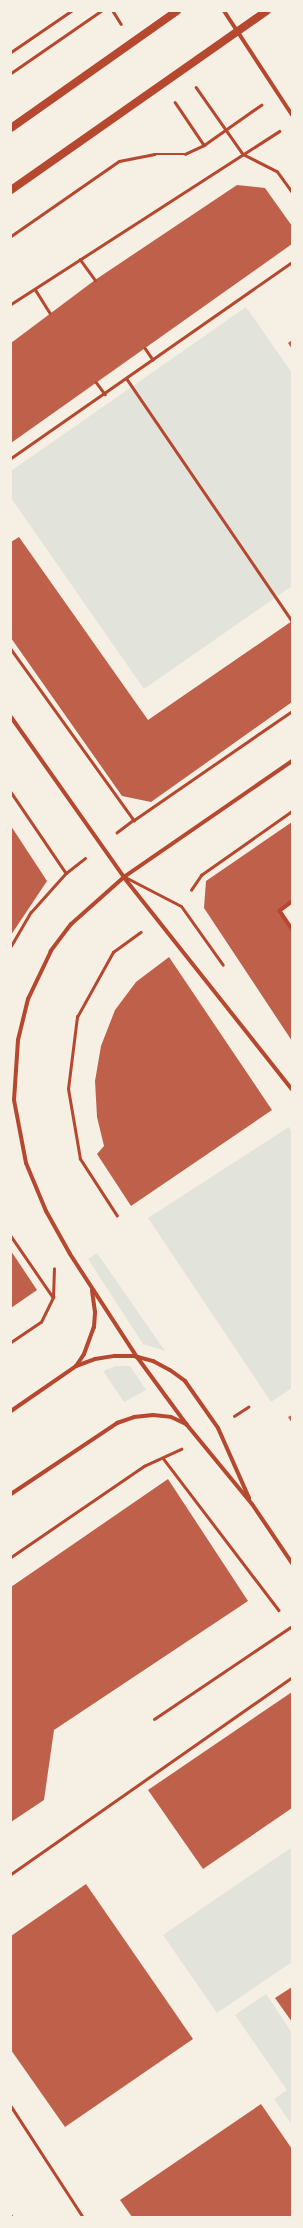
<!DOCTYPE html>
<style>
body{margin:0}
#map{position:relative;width:303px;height:2228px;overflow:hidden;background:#f6efe4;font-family:Poppins,sans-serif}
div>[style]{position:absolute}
.green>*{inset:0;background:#e2e4dc}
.building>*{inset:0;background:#bf614a}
.path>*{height:2.5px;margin:-1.25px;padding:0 1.25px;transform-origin:1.25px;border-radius:1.25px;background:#b5482f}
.service>*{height:3px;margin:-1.5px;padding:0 1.5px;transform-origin:1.5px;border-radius:1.5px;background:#b5482f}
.pedestrian>*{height:3.5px;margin:-1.75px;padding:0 1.75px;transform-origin:1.75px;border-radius:1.75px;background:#b5482f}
.minor>*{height:4px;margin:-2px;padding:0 2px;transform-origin:2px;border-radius:2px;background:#b5482f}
.secondary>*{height:8px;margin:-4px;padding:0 4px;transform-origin:4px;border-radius:4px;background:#b5482f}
span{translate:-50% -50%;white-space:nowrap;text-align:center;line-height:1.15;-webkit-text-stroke:4px #f6efe4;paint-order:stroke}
.frame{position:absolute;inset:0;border:12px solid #f6efe4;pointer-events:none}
</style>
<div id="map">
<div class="green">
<div style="clip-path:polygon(246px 307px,292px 373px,292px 586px,144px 689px,11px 498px,11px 471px)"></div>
<div style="clip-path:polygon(289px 1127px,292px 1132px,292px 1388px,271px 1402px,148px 1218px)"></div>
<div style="clip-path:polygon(97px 1253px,165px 1351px,143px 1344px,88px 1259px)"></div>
<div style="clip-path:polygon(116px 1366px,130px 1366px,146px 1390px,124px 1402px,103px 1371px)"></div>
<div style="clip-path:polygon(292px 1847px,292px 1962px,217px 2013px,163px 1935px)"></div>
<div style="clip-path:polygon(266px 1994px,292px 2033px,292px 2125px,274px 2099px,287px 2090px,235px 2015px)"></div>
</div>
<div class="building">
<div style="clip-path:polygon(237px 185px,265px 188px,292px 226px,292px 244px,11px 443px,11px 343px,95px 280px)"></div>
<div style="clip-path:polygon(292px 340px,292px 349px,288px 343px)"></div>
<div style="clip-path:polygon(19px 537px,148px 720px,292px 621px,292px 702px,151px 802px,122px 796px,11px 638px,11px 542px)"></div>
<div style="clip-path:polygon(292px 822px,292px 902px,280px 911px,292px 929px,292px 1041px,204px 908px,206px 881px)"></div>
<div style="clip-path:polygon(11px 826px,47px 881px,11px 935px)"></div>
<div style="clip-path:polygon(169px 957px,272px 1110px,131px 1206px,97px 1154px,104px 1146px,97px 1117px,95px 1081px,101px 1046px,115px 1010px,136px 982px)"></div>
<div style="clip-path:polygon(11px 1251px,37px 1290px,11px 1308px)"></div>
<div style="clip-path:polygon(292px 1415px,292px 1423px,288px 1417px)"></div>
<div style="clip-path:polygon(168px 1479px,248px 1601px,54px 1730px,44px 1800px,11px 1822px,11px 1587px)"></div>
<div style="clip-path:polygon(292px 1692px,292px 1808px,203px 1869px,148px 1790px)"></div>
<div style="clip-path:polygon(86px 1884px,193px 2039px,65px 2127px,11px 2050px,11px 1936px)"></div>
<div style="clip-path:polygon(292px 1987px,292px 2022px,275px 1998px)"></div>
<div style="clip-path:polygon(261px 2104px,292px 2149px,292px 2217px,132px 2217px,120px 2200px)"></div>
</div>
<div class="path">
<div style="left:113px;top:11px;width:15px;rotate:58deg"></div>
<div style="left:11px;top:52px;width:73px;rotate:-34.3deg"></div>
<div style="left:11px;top:73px;width:109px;rotate:-34.6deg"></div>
<div style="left:196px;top:87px;width:82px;rotate:55deg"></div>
<div style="left:243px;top:154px;width:38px;rotate:27deg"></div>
<div style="left:277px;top:171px;width:26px;rotate:54deg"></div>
<div style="left:175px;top:102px;width:52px;rotate:56deg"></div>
<div style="left:11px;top:236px;width:131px;rotate:-34.8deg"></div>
<div style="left:119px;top:161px;width:36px;rotate:-11deg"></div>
<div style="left:154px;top:154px;width:31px"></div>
<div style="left:185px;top:154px;width:21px;rotate:-25deg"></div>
<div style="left:204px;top:145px;width:70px;rotate:-35.1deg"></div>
<div style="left:80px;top:259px;width:26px;rotate:54deg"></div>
<div style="left:35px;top:289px;width:28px;rotate:58deg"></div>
<div style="left:11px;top:304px;width:319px;rotate:-32.8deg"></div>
<div style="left:145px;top:348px;width:14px;rotate:56deg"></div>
<div style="left:127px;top:379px;width:293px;rotate:55.7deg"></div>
<div style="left:96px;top:382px;width:15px;rotate:53deg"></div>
<div style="left:11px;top:458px;width:343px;rotate:-34.9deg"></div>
<div style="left:11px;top:649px;width:211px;rotate:54.3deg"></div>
<div style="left:134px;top:820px;width:21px;rotate:143deg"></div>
<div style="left:11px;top:792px;width:98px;rotate:55.8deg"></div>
<div style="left:66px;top:873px;width:24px;rotate:-38deg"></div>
<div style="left:134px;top:820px;width:192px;rotate:-34.6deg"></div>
<div style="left:191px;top:890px;width:18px;rotate:-56deg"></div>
<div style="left:201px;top:875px;width:111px;rotate:-35.1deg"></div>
<div style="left:11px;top:946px;width:39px;rotate:-60deg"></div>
<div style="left:31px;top:912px;width:52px;rotate:-48.1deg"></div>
<div style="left:117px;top:1216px;width:68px;rotate:-123deg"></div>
<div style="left:80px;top:1159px;width:71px;rotate:-99.7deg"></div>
<div style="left:68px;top:1089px;width:73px;rotate:-82.9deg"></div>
<div style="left:77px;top:1017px;width:74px;rotate:-61deg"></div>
<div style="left:113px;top:952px;width:34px;rotate:-36deg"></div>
<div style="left:11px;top:1236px;width:74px;rotate:55.5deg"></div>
<div style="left:11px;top:1342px;width:36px;rotate:-34deg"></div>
<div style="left:41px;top:1322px;width:28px;rotate:-64deg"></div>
<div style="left:53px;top:1297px;width:28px;rotate:-88deg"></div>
<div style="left:234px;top:1416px;width:17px;rotate:-33deg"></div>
<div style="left:163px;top:1458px;width:191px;rotate:52.7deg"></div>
<div style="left:11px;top:1557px;width:161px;rotate:-34.4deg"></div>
<div style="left:144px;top:1466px;width:41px;rotate:-24.7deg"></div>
<div style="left:11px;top:1874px;width:343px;rotate:-35deg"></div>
<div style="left:11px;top:2106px;width:132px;rotate:57deg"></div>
<div style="left:11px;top:2215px;width:2px;rotate:63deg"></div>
</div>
<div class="service">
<div style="left:125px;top:877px;width:63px;rotate:27.4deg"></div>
<div style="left:181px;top:906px;width:72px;rotate:54.6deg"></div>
<div style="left:154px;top:1719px;width:166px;rotate:-34deg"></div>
</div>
<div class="pedestrian">
<div style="left:124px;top:877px;width:270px;rotate:51.6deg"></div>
<div style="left:292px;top:902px;width:15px;rotate:143deg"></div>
<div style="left:280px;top:911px;width:22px;rotate:56deg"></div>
</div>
<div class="minor">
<div style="left:224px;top:11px;width:124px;rotate:56.8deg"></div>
<div style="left:11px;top:717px;width:196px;rotate:54.8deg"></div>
<div style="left:292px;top:761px;width:204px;rotate:145.4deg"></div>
<div style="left:124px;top:877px;width:71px;rotate:138.4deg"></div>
<div style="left:71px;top:924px;width:34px;rotate:127deg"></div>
<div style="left:51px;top:951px;width:53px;rotate:115.6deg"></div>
<div style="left:28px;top:999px;width:42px;rotate:103.7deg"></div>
<div style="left:18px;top:1040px;width:60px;rotate:93.8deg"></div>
<div style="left:14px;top:1100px;width:64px;rotate:79.2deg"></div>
<div style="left:26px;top:1163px;width:52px;rotate:67.4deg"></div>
<div style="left:46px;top:1211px;width:49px;rotate:60.8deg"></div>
<div style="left:70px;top:1254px;width:123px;rotate:57deg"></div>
<div style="left:137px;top:1357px;width:84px;rotate:53.7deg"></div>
<div style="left:187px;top:1425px;width:102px;rotate:50.6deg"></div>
<div style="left:252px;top:1504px;width:71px;rotate:55.9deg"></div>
<div style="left:76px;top:1366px;width:20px;rotate:-20deg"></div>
<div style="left:95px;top:1359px;width:20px;rotate:-9deg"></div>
<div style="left:115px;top:1356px;width:19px"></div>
<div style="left:134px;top:1356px;width:20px;rotate:15deg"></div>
<div style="left:153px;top:1361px;width:19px;rotate:28deg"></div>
<div style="left:170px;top:1370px;width:19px;rotate:36deg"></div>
<div style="left:185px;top:1381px;width:57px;rotate:54.9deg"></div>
<div style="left:218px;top:1428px;width:77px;rotate:66.1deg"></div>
<div style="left:11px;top:1411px;width:79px;rotate:-34.7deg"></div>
<div style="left:76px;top:1366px;width:14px;rotate:-56deg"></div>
<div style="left:84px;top:1354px;width:29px;rotate:-70deg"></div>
<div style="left:94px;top:1327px;width:15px;rotate:-86deg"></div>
<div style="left:95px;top:1312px;width:22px;rotate:-98deg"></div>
<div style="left:11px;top:1494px;width:128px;rotate:-33.8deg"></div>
<div style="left:117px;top:1423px;width:18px;rotate:-19deg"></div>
<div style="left:134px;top:1417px;width:19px;rotate:-6deg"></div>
<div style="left:153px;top:1415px;width:18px;rotate:6deg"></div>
<div style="left:171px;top:1417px;width:17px;rotate:25deg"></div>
</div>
<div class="secondary">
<div style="left:11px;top:128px;width:203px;rotate:-35.2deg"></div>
<div style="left:11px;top:190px;width:312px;rotate:-35deg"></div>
</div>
<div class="frame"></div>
</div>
